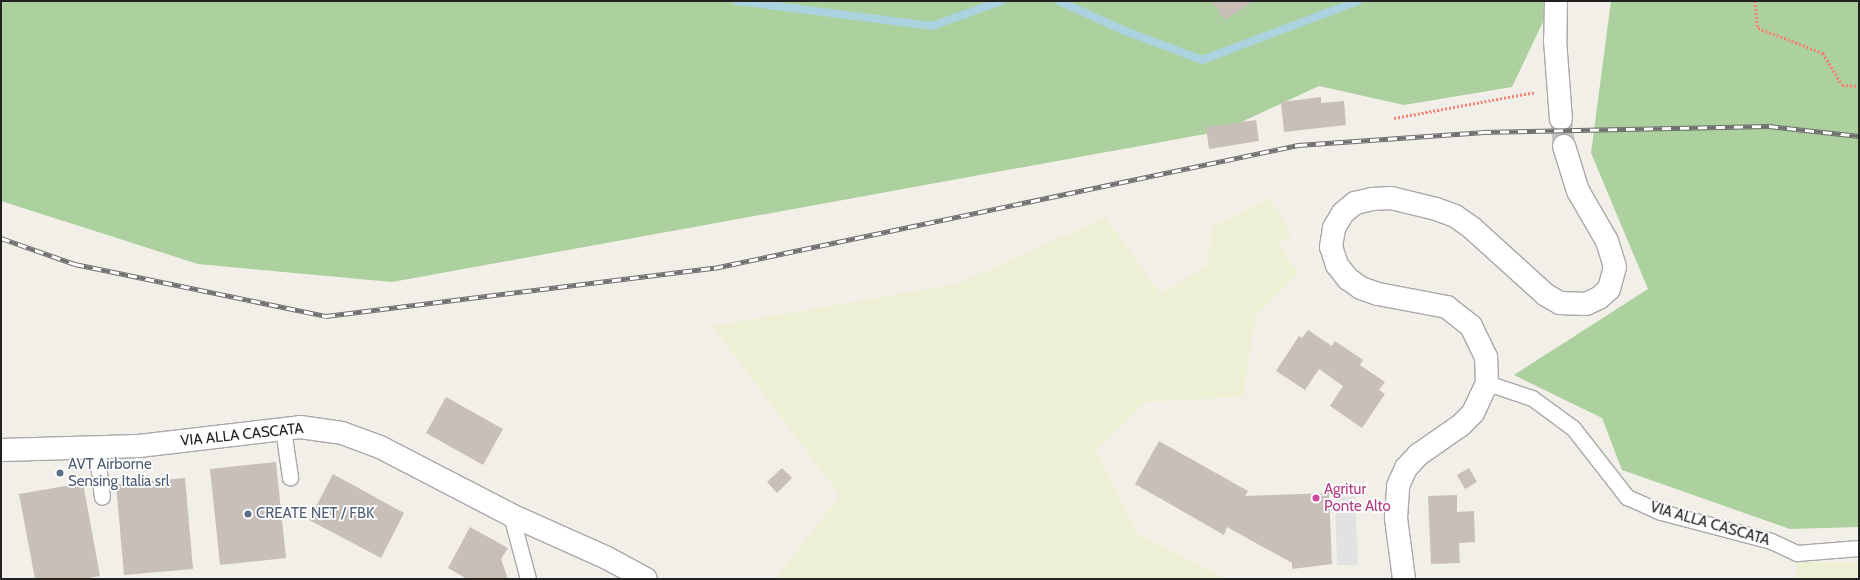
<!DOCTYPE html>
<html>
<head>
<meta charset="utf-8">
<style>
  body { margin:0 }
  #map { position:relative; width:1860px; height:580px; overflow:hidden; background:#f2efe9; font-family:Cabin,sans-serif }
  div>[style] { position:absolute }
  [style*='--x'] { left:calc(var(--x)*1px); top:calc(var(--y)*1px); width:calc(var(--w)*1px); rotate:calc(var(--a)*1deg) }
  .farmland>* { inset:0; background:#eef0d5 }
  .forest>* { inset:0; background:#add19e }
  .parking>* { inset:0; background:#e2e2e2 }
  .stream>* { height:8px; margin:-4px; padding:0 4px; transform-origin:4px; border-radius:4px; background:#aad3df }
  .building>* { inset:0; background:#c7bfb8 }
  .minor-tunnel>* { height:22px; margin-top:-11px; transform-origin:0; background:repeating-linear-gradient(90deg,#c8c6c1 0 22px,transparent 0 33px) }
  .path>* { height:2.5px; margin-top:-1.25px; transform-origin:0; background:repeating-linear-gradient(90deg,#fa8072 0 2px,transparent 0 4px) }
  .roads { filter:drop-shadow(1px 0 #a9a9a9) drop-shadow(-1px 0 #a9a9a9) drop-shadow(0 1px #a9a9a9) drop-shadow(0 -1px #a9a9a9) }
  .service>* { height:15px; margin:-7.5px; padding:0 7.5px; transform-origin:7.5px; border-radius:7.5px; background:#fff }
  .minor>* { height:22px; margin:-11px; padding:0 11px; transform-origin:11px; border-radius:11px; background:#fff }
  .rail>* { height:4.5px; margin-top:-2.25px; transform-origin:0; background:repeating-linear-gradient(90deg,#fff 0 9px,#707070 0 18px); box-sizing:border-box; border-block:1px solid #707070 }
  .dots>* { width:11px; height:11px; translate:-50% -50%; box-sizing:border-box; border:2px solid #fff; border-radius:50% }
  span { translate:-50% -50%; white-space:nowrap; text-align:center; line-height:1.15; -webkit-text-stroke:3.5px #fff; paint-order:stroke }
  .street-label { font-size:15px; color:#222 }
  .service-label { font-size:15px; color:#4e5e75 }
  .left { translate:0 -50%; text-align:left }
  .hotel-label { font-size:15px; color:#b23c85 }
  .frame { position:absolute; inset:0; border:2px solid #222; pointer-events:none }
</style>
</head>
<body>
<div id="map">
  <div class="farmland">
    <i style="clip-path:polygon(1270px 197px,1292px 237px,1278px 242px,1298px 273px,1256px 315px,1243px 397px,1146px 402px,1096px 450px,1137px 533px,1226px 579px,776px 579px,840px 495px,712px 326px,957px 284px,1106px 217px,1160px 293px,1206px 267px,1213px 226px)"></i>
    <i style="clip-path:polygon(1796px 562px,1859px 562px,1859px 579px,1796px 579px)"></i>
  </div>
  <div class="forest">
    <i style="clip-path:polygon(1px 1px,1546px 1px,1543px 22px,1512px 87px,1404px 105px,1319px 86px,1222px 131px,392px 282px,198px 264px,1px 201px)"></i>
    <i style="clip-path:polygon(1611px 1px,1859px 1px,1859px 527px,1790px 529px,1622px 470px,1602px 418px,1514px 375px,1648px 289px,1591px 153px)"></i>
  </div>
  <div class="parking">
    <i style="clip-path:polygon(1355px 496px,1358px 565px,1337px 565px,1335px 497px)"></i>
  </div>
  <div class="stream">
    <i style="--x:737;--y:1;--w:197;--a:7.3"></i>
    <i style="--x:932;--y:26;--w:74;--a:-19.7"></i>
    <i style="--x:1059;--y:1;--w:72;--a:24.4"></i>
    <i style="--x:1125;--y:31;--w:82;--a:20.6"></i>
    <i style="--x:1202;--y:60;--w:167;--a:-20.7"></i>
  </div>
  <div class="building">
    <i style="clip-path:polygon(1212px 1px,1251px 1px,1252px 2px,1225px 20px)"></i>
    <i style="clip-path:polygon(1321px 97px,1321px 103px,1344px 101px,1346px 125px,1284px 132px,1281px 102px)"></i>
    <i style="clip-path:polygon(1256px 120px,1259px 141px,1209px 149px,1206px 127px)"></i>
    <i style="clip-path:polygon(1308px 330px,1332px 346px,1335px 341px,1363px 360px,1360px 365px,1385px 382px,1379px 390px,1385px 394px,1362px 428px,1330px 406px,1343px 386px,1319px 369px,1305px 390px,1276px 371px,1299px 336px,1302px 338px)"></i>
    <i style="clip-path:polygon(446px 397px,503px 429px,483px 465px,426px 433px)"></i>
    <i style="clip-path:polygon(1159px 441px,1248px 491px,1245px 496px,1329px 493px,1332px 564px,1292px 569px,1292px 563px,1227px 527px,1224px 535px,1135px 484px)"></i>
    <i style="clip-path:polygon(276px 462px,286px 558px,220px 565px,210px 469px)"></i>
    <i style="clip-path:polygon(782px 468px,792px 478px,777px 493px,767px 482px)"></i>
    <i style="clip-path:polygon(1469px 468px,1477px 482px,1465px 489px,1457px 475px)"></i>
    <i style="clip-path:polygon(333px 474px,404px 513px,381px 558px,309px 520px)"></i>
    <i style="clip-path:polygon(185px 478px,193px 569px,124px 575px,116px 484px)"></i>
    <i style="clip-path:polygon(83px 483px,100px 576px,83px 579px,35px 579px,19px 494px)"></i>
    <i style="clip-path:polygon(1457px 495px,1457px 512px,1474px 511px,1475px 542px,1459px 543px,1460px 563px,1431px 564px,1428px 496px)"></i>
    <i style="clip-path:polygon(470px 527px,508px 548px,501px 559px,508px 579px,467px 579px,448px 568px)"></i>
  </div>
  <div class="minor-tunnel">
    <i style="--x:1561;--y:119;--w:27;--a:84"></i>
  </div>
  <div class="path">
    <i style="--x:1755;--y:1;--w:27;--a:84"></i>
    <i style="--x:1758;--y:28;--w:70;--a:21"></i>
    <i style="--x:1823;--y:53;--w:37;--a:59"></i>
    <i style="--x:1842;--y:85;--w:17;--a:3"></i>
    <i style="--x:1394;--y:118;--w:143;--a:-10.4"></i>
  </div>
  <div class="roads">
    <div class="service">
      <i style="--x:1487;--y:383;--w:47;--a:18.4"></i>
      <i style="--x:1532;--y:398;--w:51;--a:36.2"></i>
      <i style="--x:1573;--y:428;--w:88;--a:52"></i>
      <i style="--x:1627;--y:497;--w:37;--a:24"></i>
      <i style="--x:1661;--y:512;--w:114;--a:14.8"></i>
      <i style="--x:1771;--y:541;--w:29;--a:25"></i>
      <i style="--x:1797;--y:553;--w:62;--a:-4.6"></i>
      <i style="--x:283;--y:429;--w:49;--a:81.7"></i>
      <i style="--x:96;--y:447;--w:50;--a:83.2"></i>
      <i style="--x:511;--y:515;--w:66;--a:75.1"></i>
    </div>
    <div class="minor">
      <i style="--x:1556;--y:1;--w:39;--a:91"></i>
      <i style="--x:1555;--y:40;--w:79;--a:85.7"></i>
      <i style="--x:1;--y:450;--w:138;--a:-1.7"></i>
      <i style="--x:139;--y:446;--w:162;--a:-6.7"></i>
      <i style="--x:300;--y:427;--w:42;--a:8.1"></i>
      <i style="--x:342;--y:433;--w:40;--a:20.2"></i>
      <i style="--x:380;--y:447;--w:148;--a:27.4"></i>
      <i style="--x:511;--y:515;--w:105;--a:24.1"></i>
      <i style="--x:607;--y:558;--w:44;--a:28.3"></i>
      <i style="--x:1404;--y:579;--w:62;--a:-97.5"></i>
      <i style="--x:1396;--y:518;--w:32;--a:-86"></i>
      <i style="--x:1398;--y:486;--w:20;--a:-66"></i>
      <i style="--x:1406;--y:468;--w:18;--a:-47"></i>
      <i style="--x:1418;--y:455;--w:52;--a:-34.9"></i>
      <i style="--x:1461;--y:425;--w:17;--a:-45"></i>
      <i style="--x:1473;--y:413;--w:33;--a:-65"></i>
      <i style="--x:1487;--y:383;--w:26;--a:-92"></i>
      <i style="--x:1486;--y:357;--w:34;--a:-116"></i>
      <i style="--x:1471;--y:326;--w:31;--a:-142"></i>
      <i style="--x:1447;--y:307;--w:70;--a:-169.3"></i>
      <i style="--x:1378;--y:294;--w:18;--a:-161"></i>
      <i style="--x:1361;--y:288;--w:16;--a:-145"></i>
      <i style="--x:1348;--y:279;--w:18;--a:-128"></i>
      <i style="--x:1337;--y:265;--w:19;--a:-108"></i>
      <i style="--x:1331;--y:247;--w:19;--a:-81"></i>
      <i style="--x:1334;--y:228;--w:17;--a:-59"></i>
      <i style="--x:1343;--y:213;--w:16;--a:-40"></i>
      <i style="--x:1355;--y:203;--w:17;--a:-13"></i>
      <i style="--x:1372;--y:199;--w:19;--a:-3"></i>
      <i style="--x:1391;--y:198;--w:46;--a:13.7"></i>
      <i style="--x:1436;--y:209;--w:20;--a:20"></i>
      <i style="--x:1455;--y:216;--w:21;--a:35"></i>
      <i style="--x:1472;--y:228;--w:100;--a:42.2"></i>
      <i style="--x:1546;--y:295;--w:16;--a:30"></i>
      <i style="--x:1560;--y:303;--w:26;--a:2"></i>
      <i style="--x:1586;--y:304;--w:14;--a:-25"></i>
      <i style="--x:1599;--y:298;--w:13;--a:-42"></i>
      <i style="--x:1609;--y:289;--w:23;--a:-75"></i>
      <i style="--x:1615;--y:267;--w:27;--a:-107"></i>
      <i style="--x:1607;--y:241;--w:58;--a:-120.1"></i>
      <i style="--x:1578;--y:191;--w:47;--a:-107.3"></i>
    </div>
  </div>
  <div class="rail">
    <i style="--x:1;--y:238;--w:78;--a:19.4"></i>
    <i style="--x:75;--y:264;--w:256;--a:11.7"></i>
    <i style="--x:326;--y:316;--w:391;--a:-7.1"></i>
    <i style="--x:714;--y:268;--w:597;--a:-11.89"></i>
    <i style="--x:1298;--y:145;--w:184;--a:-4"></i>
    <i style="--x:1482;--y:132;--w:287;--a:-1.2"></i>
    <i style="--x:1769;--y:126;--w:91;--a:6.3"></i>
  </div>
  <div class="dots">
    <i style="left:60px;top:473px;background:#5c6f8a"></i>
    <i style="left:1316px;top:498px;background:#d1479c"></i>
    <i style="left:248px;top:514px;background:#5c6f8a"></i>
  </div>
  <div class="street-label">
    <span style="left:242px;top:435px;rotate:-6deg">VIA ALLA CASCATA</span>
    <span style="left:1710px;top:524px;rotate:16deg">VIA ALLA CASCATA</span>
  </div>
  <div class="service-label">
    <span class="left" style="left:68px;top:473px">AVT Airborne<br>Sensing Italia srl</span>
    <span class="left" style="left:256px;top:514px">CREATE NET / FBK</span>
  </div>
  <div class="hotel-label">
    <span class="left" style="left:1324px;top:498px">Agritur<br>Ponte Alto</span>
  </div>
  <div class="frame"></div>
</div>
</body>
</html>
